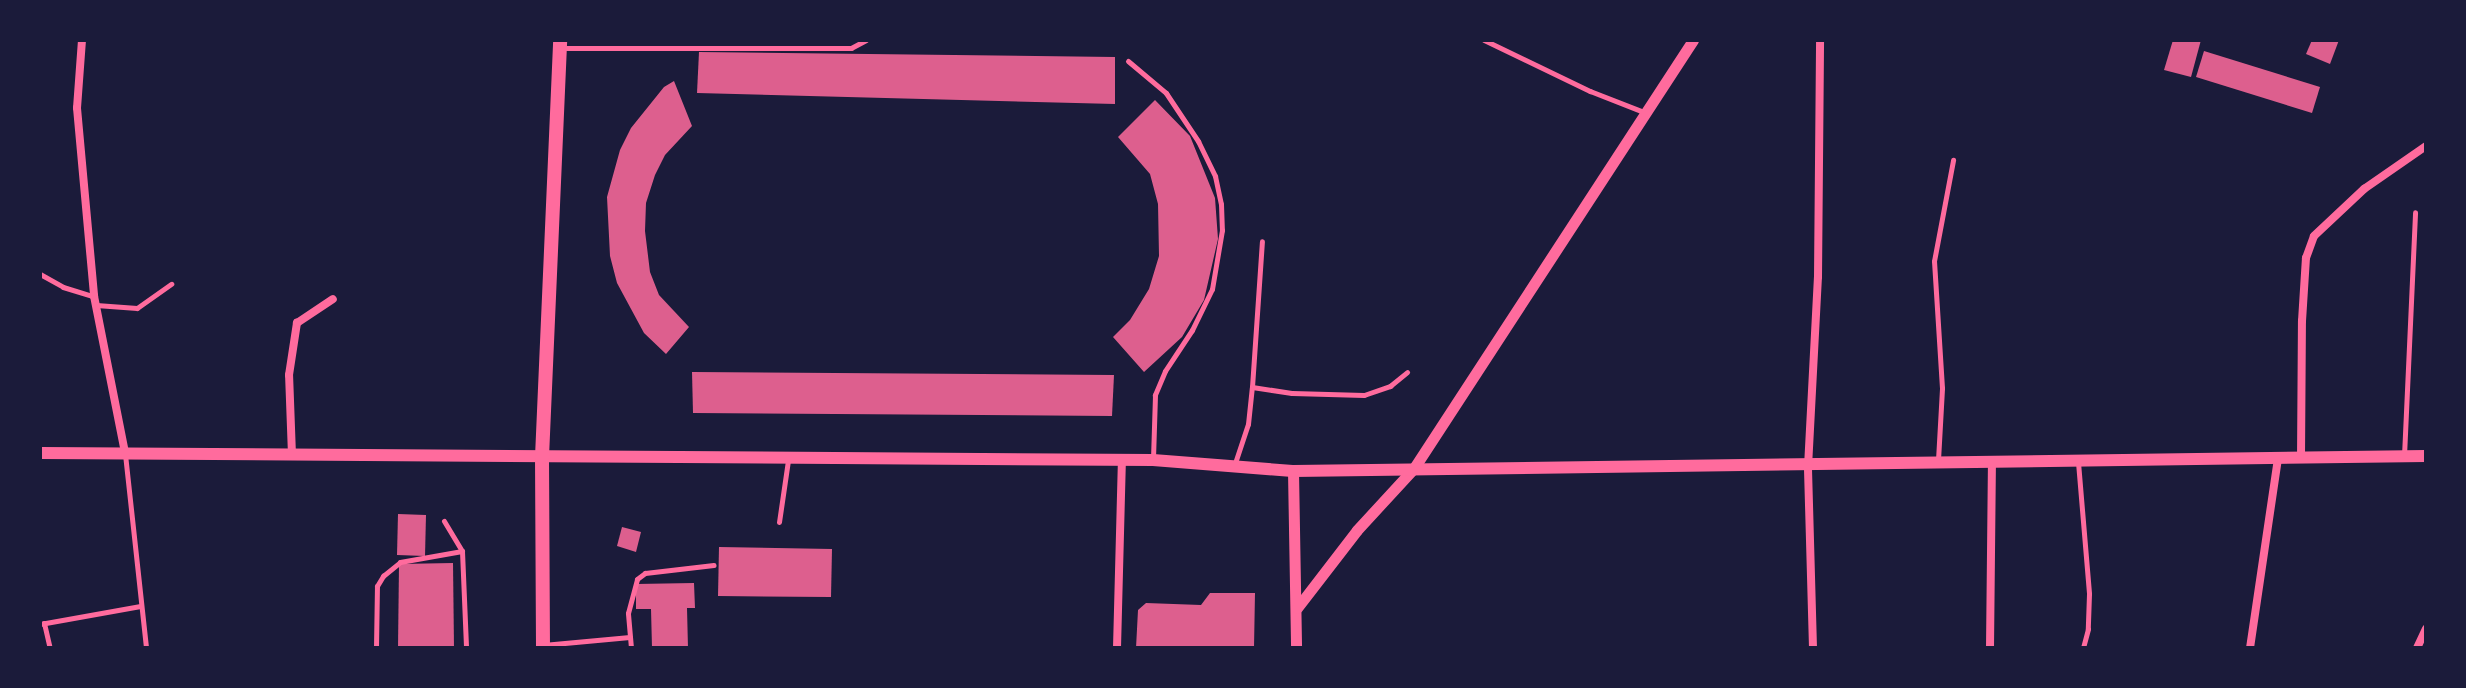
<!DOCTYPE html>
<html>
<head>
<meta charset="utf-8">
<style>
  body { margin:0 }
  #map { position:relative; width:2466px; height:688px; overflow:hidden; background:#1b1b3a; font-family:Merriweather,serif }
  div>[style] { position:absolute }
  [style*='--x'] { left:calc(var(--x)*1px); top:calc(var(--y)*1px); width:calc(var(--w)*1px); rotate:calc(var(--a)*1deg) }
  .building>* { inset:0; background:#dd5f8e }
  .service>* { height:5px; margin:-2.5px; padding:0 2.5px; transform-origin:2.5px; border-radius:2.5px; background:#ff6b9d }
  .minor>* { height:8px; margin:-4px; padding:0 4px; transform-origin:4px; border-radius:4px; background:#ff6b9d }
  .tertiary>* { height:11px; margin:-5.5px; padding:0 5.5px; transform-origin:5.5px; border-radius:5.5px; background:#ff6b9d }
  .secondary>* { height:12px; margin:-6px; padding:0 6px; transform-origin:6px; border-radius:6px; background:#ff6b9d }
  .primary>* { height:14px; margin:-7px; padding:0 7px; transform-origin:7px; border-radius:7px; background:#ff6b9d }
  span { translate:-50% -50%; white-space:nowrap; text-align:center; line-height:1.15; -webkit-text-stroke:6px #1b1b3a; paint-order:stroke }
  .frame { position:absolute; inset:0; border:42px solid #1b1b3a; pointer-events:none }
</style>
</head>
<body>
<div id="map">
  <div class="building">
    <i style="clip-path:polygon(2173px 40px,2201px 40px,2191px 77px,2164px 70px)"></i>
    <i style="clip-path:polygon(2312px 40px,2339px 40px,2330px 64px,2306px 54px)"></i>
    <i style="clip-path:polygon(2204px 51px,2320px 87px,2312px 113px,2196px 77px)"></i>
    <i style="clip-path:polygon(699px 52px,1115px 57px,1115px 104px,697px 93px)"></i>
    <i style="clip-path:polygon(674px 81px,692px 126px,665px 155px,655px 175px,646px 203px,645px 231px,650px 272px,659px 295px,689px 327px,666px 354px,644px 333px,617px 283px,610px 256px,607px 197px,620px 150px,631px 128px,664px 87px)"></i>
    <i style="clip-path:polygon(1155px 100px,1190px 136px,1215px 198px,1218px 239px,1204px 300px,1182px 337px,1144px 372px,1113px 337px,1130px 320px,1149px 289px,1159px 256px,1158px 204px,1150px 174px,1118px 137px)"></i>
    <i style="clip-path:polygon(692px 372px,1114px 375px,1112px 416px,693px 413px)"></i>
    <i style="clip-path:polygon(398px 514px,426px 515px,425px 556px,397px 555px)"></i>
    <i style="clip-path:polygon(622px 527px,641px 532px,636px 552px,617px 546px)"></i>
    <i style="clip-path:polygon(719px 547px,832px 549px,831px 597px,718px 596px)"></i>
    <i style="clip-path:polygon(453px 563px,454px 648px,398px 648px,399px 564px)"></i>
    <i style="clip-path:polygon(694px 583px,695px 608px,687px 608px,688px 648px,652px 648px,651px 609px,636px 609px,636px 584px)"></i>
    <i style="clip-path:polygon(1210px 593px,1255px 593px,1254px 648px,1136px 648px,1138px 610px,1146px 603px,1201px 605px)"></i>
  </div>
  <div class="service">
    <i style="--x:1484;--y:40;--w:118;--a:25.7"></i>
    <i style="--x:1590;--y:91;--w:58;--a:21.3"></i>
    <i style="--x:561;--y:48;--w:290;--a:0"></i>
    <i style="--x:851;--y:48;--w:17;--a:-28"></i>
    <i style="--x:1128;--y:61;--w:50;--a:40.1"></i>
    <i style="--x:1166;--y:93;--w:58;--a:56.3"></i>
    <i style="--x:1198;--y:141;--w:39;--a:64"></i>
    <i style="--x:1215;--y:176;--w:29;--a:78"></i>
    <i style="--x:1221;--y:204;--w:26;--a:88"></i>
    <i style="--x:1222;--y:230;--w:60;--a:99.6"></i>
    <i style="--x:1212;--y:289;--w:46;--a:116"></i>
    <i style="--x:1192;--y:330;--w:49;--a:123.4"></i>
    <i style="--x:1165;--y:371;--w:26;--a:113"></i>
    <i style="--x:1155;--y:395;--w:64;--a:91.8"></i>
    <i style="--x:40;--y:274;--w:26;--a:29"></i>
    <i style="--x:63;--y:287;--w:31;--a:17"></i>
    <i style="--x:96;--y:305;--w:41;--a:4.2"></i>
    <i style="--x:137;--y:308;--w:42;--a:-35.2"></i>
    <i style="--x:1252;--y:387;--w:40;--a:8.5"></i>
    <i style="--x:1292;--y:393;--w:72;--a:1.6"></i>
    <i style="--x:1364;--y:395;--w:28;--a:-19"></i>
    <i style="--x:1390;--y:386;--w:22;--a:-39"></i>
    <i style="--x:125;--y:454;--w:195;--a:83.8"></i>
    <i style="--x:2404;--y:456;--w:244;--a:-87.4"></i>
    <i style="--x:1938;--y:460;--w:72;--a:-86.8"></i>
    <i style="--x:1942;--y:388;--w:127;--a:-93.6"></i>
    <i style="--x:1934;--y:261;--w:103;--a:-79.3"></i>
    <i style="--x:2078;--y:462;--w:132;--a:85.2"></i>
    <i style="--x:2089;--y:594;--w:35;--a:92"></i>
    <i style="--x:2088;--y:629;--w:20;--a:105"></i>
    <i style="--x:1234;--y:466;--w:44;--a:-71.6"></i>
    <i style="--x:1248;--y:424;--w:37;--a:-84"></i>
    <i style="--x:1252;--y:387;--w:146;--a:-86.1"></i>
    <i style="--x:444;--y:521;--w:35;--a:59"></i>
    <i style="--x:462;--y:551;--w:97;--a:87.6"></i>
    <i style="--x:779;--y:522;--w:63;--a:-81.7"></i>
    <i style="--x:44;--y:623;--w:26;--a:77"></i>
    <i style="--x:40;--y:624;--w:102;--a:-10.2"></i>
    <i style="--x:543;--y:645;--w:87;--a:-5.3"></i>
    <i style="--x:376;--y:648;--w:62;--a:-89.1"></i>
    <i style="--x:377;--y:586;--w:12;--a:-59"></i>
    <i style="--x:383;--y:576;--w:22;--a:-39"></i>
    <i style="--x:400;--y:562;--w:63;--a:-10.1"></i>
    <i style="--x:631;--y:648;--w:35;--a:-95"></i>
    <i style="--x:628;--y:613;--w:35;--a:-75"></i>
    <i style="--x:637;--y:579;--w:10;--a:-37"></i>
    <i style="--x:645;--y:573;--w:69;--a:-6.6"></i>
  </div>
  <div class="minor">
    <i style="--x:82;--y:40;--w:68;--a:94.2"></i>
    <i style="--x:77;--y:108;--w:189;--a:84.8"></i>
    <i style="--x:94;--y:296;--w:160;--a:78.8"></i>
    <i style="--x:292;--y:455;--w:80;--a:-92.1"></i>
    <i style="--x:289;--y:375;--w:53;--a:-81.3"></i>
    <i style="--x:297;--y:323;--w:43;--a:-33.7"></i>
    <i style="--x:2301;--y:458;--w:137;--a:-89.6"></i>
    <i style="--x:2302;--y:321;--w:63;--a:-86.4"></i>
    <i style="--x:2306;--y:258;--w:23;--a:-70"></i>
    <i style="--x:2314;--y:236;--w:69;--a:-43.2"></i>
    <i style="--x:2364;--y:189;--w:75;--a:-34.7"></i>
    <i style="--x:1117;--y:648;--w:186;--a:-88.5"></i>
    <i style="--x:1813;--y:648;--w:181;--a:-91.6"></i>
    <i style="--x:1808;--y:467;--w:190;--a:-87"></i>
    <i style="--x:1818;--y:277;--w:237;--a:-89.5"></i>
    <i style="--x:1990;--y:648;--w:184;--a:-89.4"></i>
    <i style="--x:2250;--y:648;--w:191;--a:-81.6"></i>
    <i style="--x:2417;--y:648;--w:21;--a:-65"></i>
  </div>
  <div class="tertiary">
    <i style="--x:1293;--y:471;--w:177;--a:89"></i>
    <i style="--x:1297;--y:608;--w:98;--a:-52.4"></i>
    <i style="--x:1357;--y:530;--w:84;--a:-47.4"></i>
    <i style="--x:1414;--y:468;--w:511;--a:-56.9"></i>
  </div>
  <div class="secondary">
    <i style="--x:40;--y:453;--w:1113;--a:0.36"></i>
    <i style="--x:1153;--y:460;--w:140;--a:4.5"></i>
    <i style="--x:1293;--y:471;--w:1133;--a:-0.76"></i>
  </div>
  <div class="primary">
    <i style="--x:543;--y:648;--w:191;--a:-90.3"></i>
    <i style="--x:542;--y:457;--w:417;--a:-87.5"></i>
  </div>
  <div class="frame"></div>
</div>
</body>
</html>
